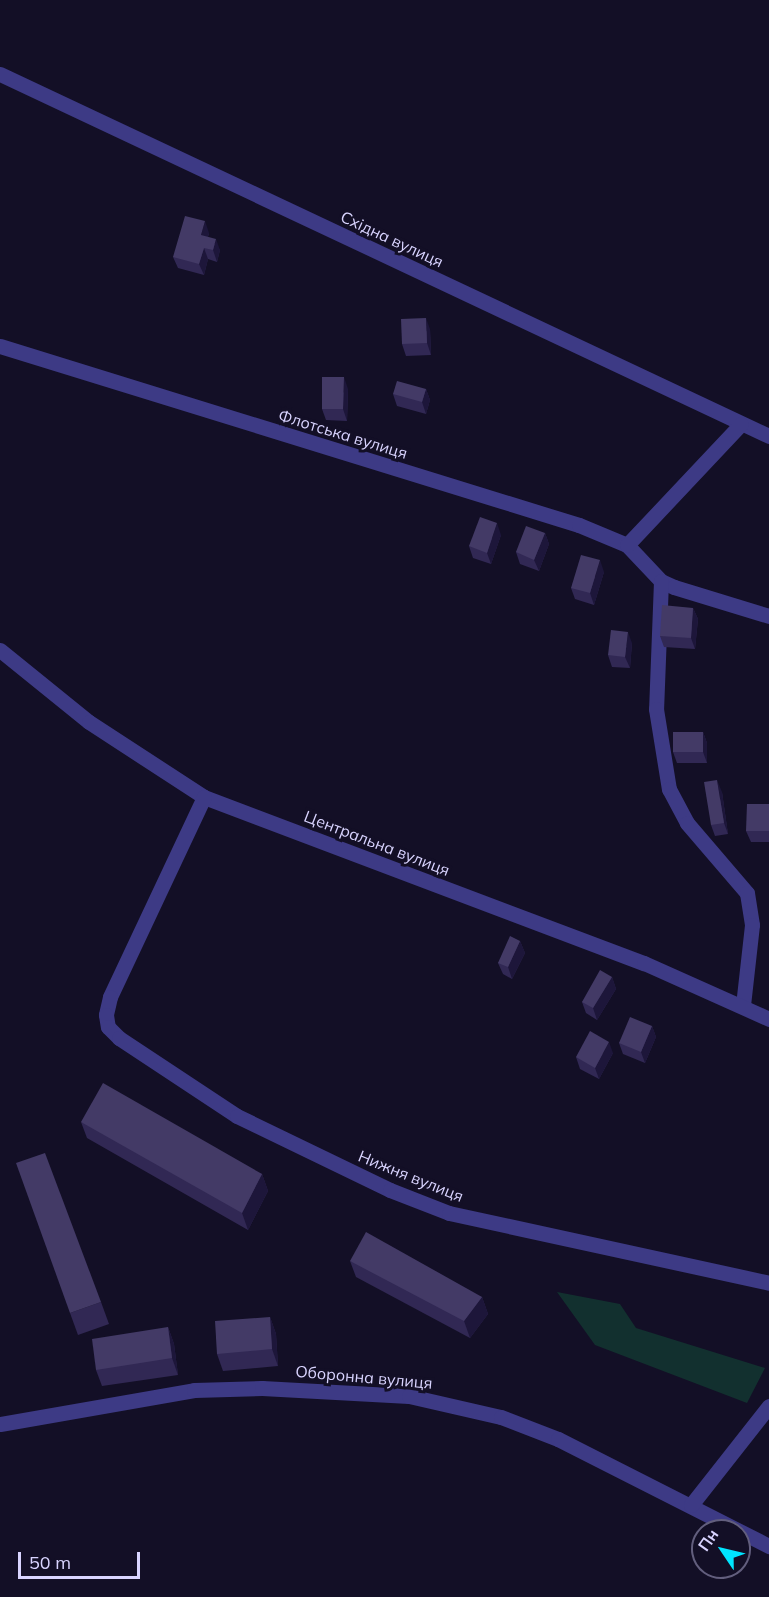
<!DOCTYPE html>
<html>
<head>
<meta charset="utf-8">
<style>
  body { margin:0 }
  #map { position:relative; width:769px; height:1597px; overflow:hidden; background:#130f26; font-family:Mulish,sans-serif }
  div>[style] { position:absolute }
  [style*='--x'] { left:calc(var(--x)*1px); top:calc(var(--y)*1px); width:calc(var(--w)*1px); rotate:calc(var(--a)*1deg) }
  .green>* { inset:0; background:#12302f }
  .minor>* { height:15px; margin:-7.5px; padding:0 7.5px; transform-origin:7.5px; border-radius:7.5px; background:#3d3a85 }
  .wall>* { inset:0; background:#312854 }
  .shaded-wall>* { inset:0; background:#1d163a }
  .building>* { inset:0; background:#433a66 }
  span { translate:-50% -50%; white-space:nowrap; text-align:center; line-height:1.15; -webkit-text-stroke:6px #130f26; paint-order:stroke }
  .street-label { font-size:16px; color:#d9d4ff }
  .north { position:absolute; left:691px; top:1519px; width:60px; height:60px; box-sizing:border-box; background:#130f26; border:2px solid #625e7d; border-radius:50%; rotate:305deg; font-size:16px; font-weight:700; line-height:24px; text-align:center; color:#d9d4ff }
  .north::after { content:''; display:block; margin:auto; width:21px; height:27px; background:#00e5ff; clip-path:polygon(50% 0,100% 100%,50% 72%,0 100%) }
  .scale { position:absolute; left:18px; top:1552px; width:122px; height:27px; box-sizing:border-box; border:3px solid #d9d4ff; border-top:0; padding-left:8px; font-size:18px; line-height:21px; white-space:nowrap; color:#d9d4ff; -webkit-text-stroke:4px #130f26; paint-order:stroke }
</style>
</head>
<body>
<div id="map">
  <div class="green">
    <i style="clip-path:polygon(557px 1292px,620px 1304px,636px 1328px,765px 1368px,747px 1403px,595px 1345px)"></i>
  </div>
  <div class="minor">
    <i style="--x:0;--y:74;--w:850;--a:25.21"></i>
    <i style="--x:0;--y:346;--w:606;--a:17.18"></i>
    <i style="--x:579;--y:525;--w:52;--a:22.6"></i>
    <i style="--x:627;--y:545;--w:50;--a:46.6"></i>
    <i style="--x:661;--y:581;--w:14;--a:25"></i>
    <i style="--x:674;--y:587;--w:99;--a:17"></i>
    <i style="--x:627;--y:545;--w:166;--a:-46.7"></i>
    <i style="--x:661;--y:581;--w:128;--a:92.2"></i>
    <i style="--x:656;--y:709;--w:81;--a:80.8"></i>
    <i style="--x:669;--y:789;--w:38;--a:62"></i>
    <i style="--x:687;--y:823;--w:92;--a:49.4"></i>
    <i style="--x:747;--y:893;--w:32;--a:81"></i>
    <i style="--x:752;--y:925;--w:81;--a:96.4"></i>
    <i style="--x:0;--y:650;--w:114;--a:39"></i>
    <i style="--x:89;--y:722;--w:137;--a:33.1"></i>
    <i style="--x:204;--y:797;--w:470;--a:20.7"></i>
    <i style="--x:644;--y:963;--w:137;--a:24.1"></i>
    <i style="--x:204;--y:797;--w:221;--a:115.2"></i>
    <i style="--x:110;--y:997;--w:18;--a:103"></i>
    <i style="--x:106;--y:1015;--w:12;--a:81"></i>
    <i style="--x:108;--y:1027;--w:16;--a:45"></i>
    <i style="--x:119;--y:1038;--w:141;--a:33.5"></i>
    <i style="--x:237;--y:1116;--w:170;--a:25.8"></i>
    <i style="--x:390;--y:1190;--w:63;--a:21.3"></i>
    <i style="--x:449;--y:1213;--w:328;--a:12.3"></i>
    <i style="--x:0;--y:1424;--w:197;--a:-9.9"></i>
    <i style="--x:194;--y:1390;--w:68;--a:-1.7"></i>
    <i style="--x:262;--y:1388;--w:147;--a:3.1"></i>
    <i style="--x:409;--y:1396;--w:94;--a:12.9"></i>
    <i style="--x:501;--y:1417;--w:61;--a:21.1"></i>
    <i style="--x:558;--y:1439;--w:237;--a:26.9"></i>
    <i style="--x:691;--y:1505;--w:126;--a:-51.8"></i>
  </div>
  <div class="wall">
    <i style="clip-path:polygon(209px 233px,208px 237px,220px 250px,217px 262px,208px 259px,204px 275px,178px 268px,173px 257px)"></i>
    <i style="clip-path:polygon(430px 329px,431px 355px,406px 356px,402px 344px)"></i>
    <i style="clip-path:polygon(348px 389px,347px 421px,326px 420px,322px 409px)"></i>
    <i style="clip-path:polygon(426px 389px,430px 400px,426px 414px,397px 406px,393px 394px)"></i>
    <i style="clip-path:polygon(545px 533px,549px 544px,539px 571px,520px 564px,516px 552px)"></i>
    <i style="clip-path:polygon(501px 535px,491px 564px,473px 558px,469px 546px)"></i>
    <i style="clip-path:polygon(604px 572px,594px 605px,575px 599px,571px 588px)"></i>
    <i style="clip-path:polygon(693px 608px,698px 619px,695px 649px,664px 647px,660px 636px)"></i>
    <i style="clip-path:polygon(632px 643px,630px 668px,612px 667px,608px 655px)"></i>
    <i style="clip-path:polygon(703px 732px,707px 743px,707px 763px,677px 763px,673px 752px)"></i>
    <i style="clip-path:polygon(722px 792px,728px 834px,715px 836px,711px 825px)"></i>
    <i style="clip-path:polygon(769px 804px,769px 842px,751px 842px,746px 831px)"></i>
    <i style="clip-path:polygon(520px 941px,525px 953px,512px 979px,503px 974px,498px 963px)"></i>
    <i style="clip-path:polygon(612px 977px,616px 989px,597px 1020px,586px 1013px,582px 1002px)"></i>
    <i style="clip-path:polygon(652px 1026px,656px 1037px,645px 1063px,623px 1054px,619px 1043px)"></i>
    <i style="clip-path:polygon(613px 1053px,599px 1079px,580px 1069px,576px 1057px)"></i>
    <i style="clip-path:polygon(81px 1122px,262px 1174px,268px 1191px,248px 1230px,87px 1138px)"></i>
    <i style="clip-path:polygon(350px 1261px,482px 1297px,488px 1314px,470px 1338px,356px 1277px)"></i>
    <i style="clip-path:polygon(101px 1302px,109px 1324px,78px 1335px,70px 1313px)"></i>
    <i style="clip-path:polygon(270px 1317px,276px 1334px,278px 1366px,223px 1371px,217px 1354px)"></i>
    <i style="clip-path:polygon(168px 1327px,174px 1344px,178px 1375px,102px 1386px,96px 1370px)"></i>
  </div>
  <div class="shaded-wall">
    <i style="clip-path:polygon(205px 221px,209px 233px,205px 246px,201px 235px)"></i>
    <i style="clip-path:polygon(216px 239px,220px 250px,217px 262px,213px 250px)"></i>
    <i style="clip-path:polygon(204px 248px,208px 259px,204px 275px,199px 264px)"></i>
    <i style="clip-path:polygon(426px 318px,430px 329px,431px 355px,427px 343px)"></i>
    <i style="clip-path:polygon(344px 377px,348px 389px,347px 421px,343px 409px)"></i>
    <i style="clip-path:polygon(426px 389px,430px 400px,426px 414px,422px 402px)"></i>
    <i style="clip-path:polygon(497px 523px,501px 535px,491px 564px,487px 553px)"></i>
    <i style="clip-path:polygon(545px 533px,549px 544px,539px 571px,534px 560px)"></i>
    <i style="clip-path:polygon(600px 560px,604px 572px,594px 605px,590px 593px)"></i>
    <i style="clip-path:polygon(693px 608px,698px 619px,695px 649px,691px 638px)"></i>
    <i style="clip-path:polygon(628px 632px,632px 643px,630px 668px,625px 657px)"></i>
    <i style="clip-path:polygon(703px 732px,707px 743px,707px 763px,703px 752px)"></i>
    <i style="clip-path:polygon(717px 780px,722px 792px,728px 834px,724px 823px)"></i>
    <i style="clip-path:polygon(520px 941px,525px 953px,512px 979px,508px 967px)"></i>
    <i style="clip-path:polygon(612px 977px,616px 989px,597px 1020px,593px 1008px)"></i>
    <i style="clip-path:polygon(652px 1026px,656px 1037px,645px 1063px,641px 1052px)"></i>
    <i style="clip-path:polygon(609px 1042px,613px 1053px,599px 1079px,595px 1068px)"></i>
    <i style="clip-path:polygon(262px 1174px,268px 1191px,248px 1230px,242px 1213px)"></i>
    <i style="clip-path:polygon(482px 1297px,488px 1314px,470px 1338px,464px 1321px)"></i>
    <i style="clip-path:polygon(270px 1317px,276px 1334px,278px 1366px,272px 1349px)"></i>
    <i style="clip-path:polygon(168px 1327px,174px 1344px,178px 1375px,172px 1358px)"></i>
  </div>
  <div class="building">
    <i style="clip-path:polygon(185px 216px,205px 221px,201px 235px,216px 239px,213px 250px,204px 248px,199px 264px,173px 257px)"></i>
    <i style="clip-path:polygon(426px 318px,427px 343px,402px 344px,401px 319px)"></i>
    <i style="clip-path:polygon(322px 377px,344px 377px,343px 409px,322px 409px)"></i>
    <i style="clip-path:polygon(397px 381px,426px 389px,422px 402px,393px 394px)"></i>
    <i style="clip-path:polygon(480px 517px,497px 523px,487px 553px,469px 546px)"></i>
    <i style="clip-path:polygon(526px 526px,545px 533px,534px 560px,516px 552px)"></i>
    <i style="clip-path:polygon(581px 555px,600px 560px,590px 593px,571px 588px)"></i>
    <i style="clip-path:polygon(662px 605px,693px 608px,691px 638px,660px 636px)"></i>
    <i style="clip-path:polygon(611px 630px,628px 632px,625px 657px,608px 655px)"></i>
    <i style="clip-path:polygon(673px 732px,703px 732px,703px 752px,673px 752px)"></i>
    <i style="clip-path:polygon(717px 780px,724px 823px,711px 825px,704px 782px)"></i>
    <i style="clip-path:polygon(747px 804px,769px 804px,769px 831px,746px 831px)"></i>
    <i style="clip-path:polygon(510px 936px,520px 941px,508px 967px,498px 963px)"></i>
    <i style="clip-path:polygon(600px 970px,612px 977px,593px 1008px,582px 1002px)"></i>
    <i style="clip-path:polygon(630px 1017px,652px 1026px,641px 1052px,619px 1043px)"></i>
    <i style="clip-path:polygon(590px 1031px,609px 1042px,595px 1068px,576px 1057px)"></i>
    <i style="clip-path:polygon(103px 1083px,262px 1174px,242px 1213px,81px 1122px)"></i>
    <i style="clip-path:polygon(45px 1153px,101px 1302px,70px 1313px,16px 1163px)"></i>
    <i style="clip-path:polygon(366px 1232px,482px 1297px,464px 1321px,350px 1261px)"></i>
    <i style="clip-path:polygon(270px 1317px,272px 1349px,217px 1354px,215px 1321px)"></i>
    <i style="clip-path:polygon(168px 1327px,172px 1358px,96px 1370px,92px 1339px)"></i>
  </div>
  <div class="street-label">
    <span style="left:392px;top:239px;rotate:25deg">Східна вулиця</span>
    <span style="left:343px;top:434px;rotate:17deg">Флотська вулиця</span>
    <span style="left:377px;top:843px;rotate:21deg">Центральна вулиця</span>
    <span style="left:411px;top:1176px;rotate:22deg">Нижня вулиця</span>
    <span style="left:364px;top:1377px;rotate:5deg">Оборонна вулиця</span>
  </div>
  <div class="north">Пн</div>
  <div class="scale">50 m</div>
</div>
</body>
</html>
